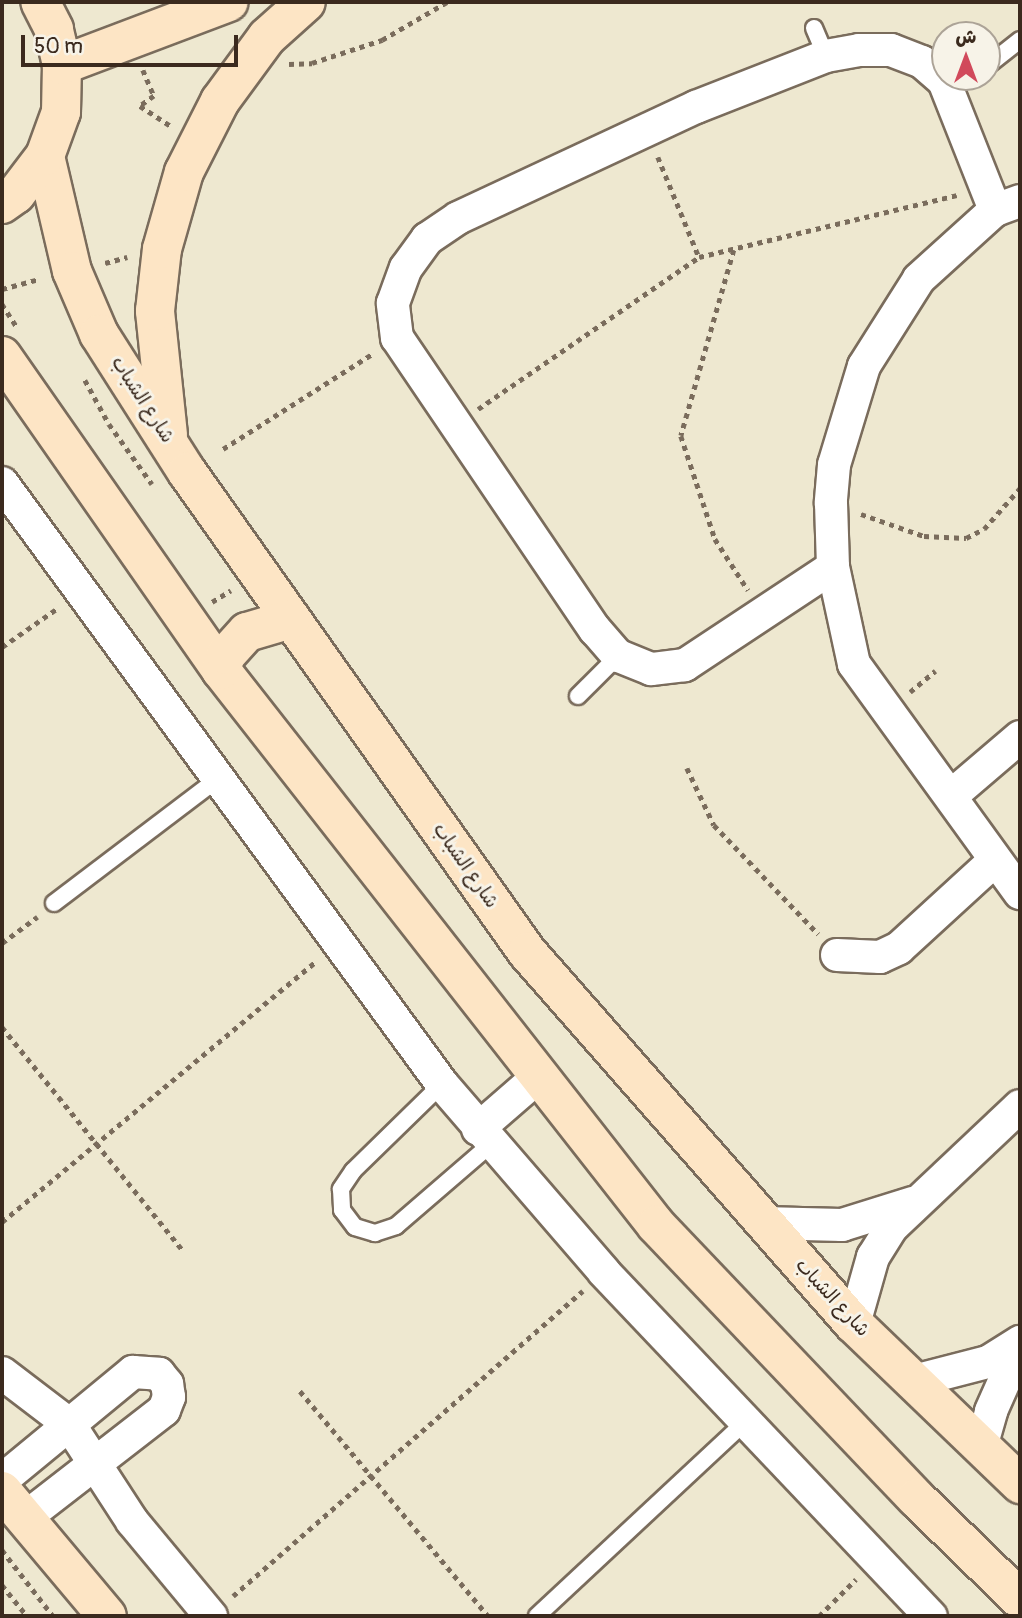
<!DOCTYPE html>
<html>
<head>
<meta charset="utf-8">
<style>
  body { margin:0 }
  #map { position:relative; width:1022px; height:1618px; overflow:hidden; background:#eee8d0; font-family:Pangolin,"Playpen Sans Arabic",sans-serif }
  div>[style] { position:absolute }
  [style*='--x'] { left:calc(var(--x)*1px); top:calc(var(--y)*1px); width:calc(var(--w)*1px); rotate:calc(var(--a)*1deg) }
  .path>* { height:4.5px; margin-top:-2.25px; transform-origin:0; background:repeating-linear-gradient(90deg,#7a6c5c 0 5px,transparent 0 10px) }
  .roads { filter:drop-shadow(2px 0 #7a6c5c) drop-shadow(-2px 0 #7a6c5c) drop-shadow(0 2px #7a6c5c) drop-shadow(0 -2px #7a6c5c) }
  .lane>* { height:16px; margin:-8px; padding:0 8px; transform-origin:8px; border-radius:8px; background:#fff }
  .street>* { height:32px; margin:-16px; padding:0 16px; transform-origin:16px; border-radius:16px; background:#fff }
  .secondary>* { height:38px; margin:-19px; padding:0 19px; transform-origin:19px; border-radius:19px; background:#fde5c5 }
  span { translate:-50% -50%; white-space:nowrap; text-align:center; line-height:1.15; -webkit-text-stroke:6px #f7f3e8; paint-order:stroke }
  .street-label { font-size:19px; color:#3b2a1e }
  .frame { position:absolute; inset:0; border:4px solid #3b2a1e; pointer-events:none }
  .north { position:absolute; left:931px; top:21px; width:70px; height:70px; box-sizing:border-box; background:#f7f3e8; border:2px solid #aca397; border-radius:50%; rotate:0deg; font-size:19px; font-weight:700; line-height:28px; text-align:center; color:#3b2a1e }
  .north::after { content:''; display:block; margin:auto; width:24px; height:32px; background:#d1495b; clip-path:polygon(50% 0,100% 100%,50% 72%,0 100%) }
  .scale { position:absolute; left:21px; top:35px; width:217px; height:32px; box-sizing:border-box; border:4px solid #3b2a1e; border-top:0; padding-left:9px; font-size:21px; line-height:24px; white-space:nowrap; color:#3b2a1e; -webkit-text-stroke:5px #f7f3e8; paint-order:stroke }
</style>
</head>
<body>
<div id="map">
  <div class="path">
    <i style="--x:289;--y:64;--w:23;--a:-2"></i>
    <i style="--x:312;--y:63;--w:74;--a:-18.2"></i>
    <i style="--x:382;--y:40;--w:75;--a:-30.3"></i>
    <i style="--x:143;--y:70;--w:28;--a:67"></i>
    <i style="--x:154;--y:96;--w:17;--a:144"></i>
    <i style="--x:140;--y:106;--w:37;--a:33"></i>
    <i style="--x:658;--y:157;--w:108;--a:67.7"></i>
    <i style="--x:734;--y:250;--w:193;--a:105.9"></i>
    <i style="--x:681;--y:436;--w:108;--a:71.7"></i>
    <i style="--x:715;--y:539;--w:61;--a:57.1"></i>
    <i style="--x:105;--y:263;--w:23;--a:-15"></i>
    <i style="--x:2;--y:289;--w:38;--a:-15"></i>
    <i style="--x:2;--y:304;--w:27;--a:57"></i>
    <i style="--x:85;--y:380;--w:50;--a:61.4"></i>
    <i style="--x:109;--y:424;--w:74;--a:54.4"></i>
    <i style="--x:478;--y:409;--w:268;--a:-34.5"></i>
    <i style="--x:699;--y:257;--w:265;--a:-13.5"></i>
    <i style="--x:223;--y:449;--w:177;--a:-32.5"></i>
    <i style="--x:861;--y:514;--w:67;--a:19.2"></i>
    <i style="--x:924;--y:536;--w:42;--a:2.7"></i>
    <i style="--x:966;--y:538;--w:20;--a:-27"></i>
    <i style="--x:984;--y:529;--w:55;--a:-48.7"></i>
    <i style="--x:212;--y:602;--w:22;--a:-32"></i>
    <i style="--x:2;--y:647;--w:68;--a:-34.9"></i>
    <i style="--x:910;--y:692;--w:33;--a:-40"></i>
    <i style="--x:687;--y:768;--w:63;--a:64.7"></i>
    <i style="--x:714;--y:825;--w:151;--a:46.3"></i>
    <i style="--x:2;--y:943;--w:44;--a:-36.6"></i>
    <i style="--x:2;--y:1027;--w:289;--a:51"></i>
    <i style="--x:2;--y:1222;--w:407;--a:-39.7"></i>
    <i style="--x:300;--y:1391;--w:293;--a:50.1"></i>
    <i style="--x:2;--y:1550;--w:83;--a:52.3"></i>
    <i style="--x:2;--y:1585;--w:40;--a:51"></i>
    <i style="--x:233;--y:1596;--w:464;--a:-41.1"></i>
    <i style="--x:819;--y:1616;--w:52;--a:-45"></i>
  </div>
  <div class="roads">
    <div class="lane">
      <i style="--x:814;--y:28;--w:30;--a:67"></i>
      <i style="--x:987;--y:66;--w:42;--a:-38.2"></i>
      <i style="--x:578;--y:696;--w:57;--a:-45"></i>
      <i style="--x:54;--y:903;--w:202;--a:-37.2"></i>
      <i style="--x:442;--y:1084;--w:124;--a:135.7"></i>
      <i style="--x:353;--y:1171;--w:22;--a:124"></i>
      <i style="--x:341;--y:1189;--w:21;--a:87"></i>
      <i style="--x:342;--y:1210;--w:21;--a:53"></i>
      <i style="--x:355;--y:1227;--w:21;--a:17"></i>
      <i style="--x:375;--y:1233;--w:22;--a:-18"></i>
      <i style="--x:396;--y:1226;--w:125;--a:-40.8"></i>
      <i style="--x:537;--y:1616;--w:286;--a:-43"></i>
    </div>
    <div class="street">
      <i style="--x:1020;--y:201;--w:27;--a:160"></i>
      <i style="--x:995;--y:210;--w:103;--a:137.8"></i>
      <i style="--x:919;--y:279;--w:103;--a:122.3"></i>
      <i style="--x:864;--y:366;--w:103;--a:106.9"></i>
      <i style="--x:834;--y:465;--w:38;--a:95"></i>
      <i style="--x:831;--y:503;--w:64;--a:88.2"></i>
      <i style="--x:833;--y:567;--w:99;--a:77.8"></i>
      <i style="--x:854;--y:664;--w:283;--a:54.1"></i>
      <i style="--x:2;--y:483;--w:745;--a:53.79"></i>
      <i style="--x:442;--y:1084;--w:248;--a:49.2"></i>
      <i style="--x:604;--y:1272;--w:475;--a:46.5"></i>
      <i style="--x:833;--y:567;--w:178;--a:146.5"></i>
      <i style="--x:685;--y:665;--w:34;--a:173"></i>
      <i style="--x:651;--y:669;--w:35;--a:-158"></i>
      <i style="--x:618;--y:656;--w:35;--a:-131"></i>
      <i style="--x:595;--y:630;--w:353;--a:-124.1"></i>
      <i style="--x:397;--y:338;--w:35;--a:-97"></i>
      <i style="--x:393;--y:303;--w:37;--a:-70"></i>
      <i style="--x:406;--y:268;--w:36;--a:-54"></i>
      <i style="--x:427;--y:239;--w:37;--a:-34"></i>
      <i style="--x:458;--y:218;--w:263;--a:-25"></i>
      <i style="--x:696;--y:107;--w:140;--a:-21.4"></i>
      <i style="--x:826;--y:56;--w:34;--a:-10"></i>
      <i style="--x:859;--y:50;--w:32;--a:0"></i>
      <i style="--x:891;--y:50;--w:33;--a:21"></i>
      <i style="--x:922;--y:62;--w:29;--a:41"></i>
      <i style="--x:944;--y:81;--w:139;--a:68.4"></i>
      <i style="--x:951;--y:796;--w:91;--a:-40.5"></i>
      <i style="--x:837;--y:955;--w:43;--a:2.7"></i>
      <i style="--x:880;--y:957;--w:21;--a:-25"></i>
      <i style="--x:899;--y:948;--w:130;--a:-42.5"></i>
      <i style="--x:478;--y:1129;--w:81;--a:-41"></i>
      <i style="--x:763;--y:1223;--w:79;--a:1.5"></i>
      <i style="--x:842;--y:1225;--w:73;--a:-17.4"></i>
      <i style="--x:854;--y:1324;--w:70;--a:-74.2"></i>
      <i style="--x:873;--y:1257;--w:36;--a:-58"></i>
      <i style="--x:892;--y:1227;--w:176;--a:-43.4"></i>
      <i style="--x:2;--y:1373;--w:84;--a:37.3"></i>
      <i style="--x:69;--y:1424;--w:116;--a:57"></i>
      <i style="--x:132;--y:1521;--w:124;--a:50.3"></i>
      <i style="--x:914;--y:1381;--w:76;--a:-14.4"></i>
      <i style="--x:988;--y:1362;--w:38;--a:-32"></i>
      <i style="--x:981;--y:1447;--w:37;--a:-74"></i>
      <i style="--x:991;--y:1411;--w:36;--a:-66"></i>
      <i style="--x:1006;--y:1378;--w:23;--a:-52"></i>
      <i style="--x:2;--y:1480;--w:170;--a:-39.5"></i>
      <i style="--x:133;--y:1372;--w:26;--a:4"></i>
      <i style="--x:159;--y:1374;--w:13;--a:51"></i>
      <i style="--x:167;--y:1384;--w:13;--a:81"></i>
      <i style="--x:169;--y:1397;--w:14;--a:111"></i>
      <i style="--x:164;--y:1410;--w:176;--a:142.2"></i>
    </div>
    <div class="secondary">
      <i style="--x:62;--y:65;--w:178;--a:-20.7"></i>
      <i style="--x:45;--y:156;--w:118;--a:76.8"></i>
      <i style="--x:72;--y:271;--w:69;--a:66.8"></i>
      <i style="--x:99;--y:334;--w:164;--a:57.5"></i>
      <i style="--x:187;--y:472;--w:588;--a:54.69"></i>
      <i style="--x:527;--y:952;--w:495;--a:48.7"></i>
      <i style="--x:854;--y:1324;--w:231;--a:43.9"></i>
      <i style="--x:2;--y:204;--w:17;--a:-36"></i>
      <i style="--x:16;--y:194;--w:48;--a:-52.7"></i>
      <i style="--x:45;--y:156;--w:47;--a:-70"></i>
      <i style="--x:61;--y:112;--w:47;--a:-88.8"></i>
      <i style="--x:62;--y:65;--w:37;--a:-103"></i>
      <i style="--x:54;--y:29;--w:30;--a:-117"></i>
      <i style="--x:2;--y:356;--w:383;--a:55.1"></i>
      <i style="--x:221;--y:670;--w:705;--a:51.91"></i>
      <i style="--x:656;--y:1225;--w:377;--a:46.4"></i>
      <i style="--x:916;--y:1498;--w:145;--a:44.2"></i>
      <i style="--x:168;--y:435;--w:125;--a:-96"></i>
      <i style="--x:155;--y:311;--w:62;--a:-83.6"></i>
      <i style="--x:162;--y:249;--w:80;--a:-74.1"></i>
      <i style="--x:184;--y:172;--w:80;--a:-63.1"></i>
      <i style="--x:220;--y:101;--w:79;--a:-53.7"></i>
      <i style="--x:267;--y:37;--w:52;--a:-41.9"></i>
      <i style="--x:221;--y:670;--w:16;--a:-72"></i>
      <i style="--x:226;--y:655;--w:31;--a:-48"></i>
      <i style="--x:247;--y:632;--w:46;--a:-16.5"></i>
      <i style="--x:2;--y:1491;--w:163;--a:50"></i>
    </div>
  </div>
  <div class="street-label">
    <span style="left:142px;top:400px;rotate:57deg">شارع الشباب</span>
    <span style="left:465px;top:866px;rotate:55deg">شارع الشباب</span>
    <span style="left:832px;top:1298px;rotate:47deg">شارع الشباب</span>
  </div>
  <div class="frame"></div>
  <div class="north">ش</div>
  <div class="scale">50 m</div>
</div>
</body>
</html>
